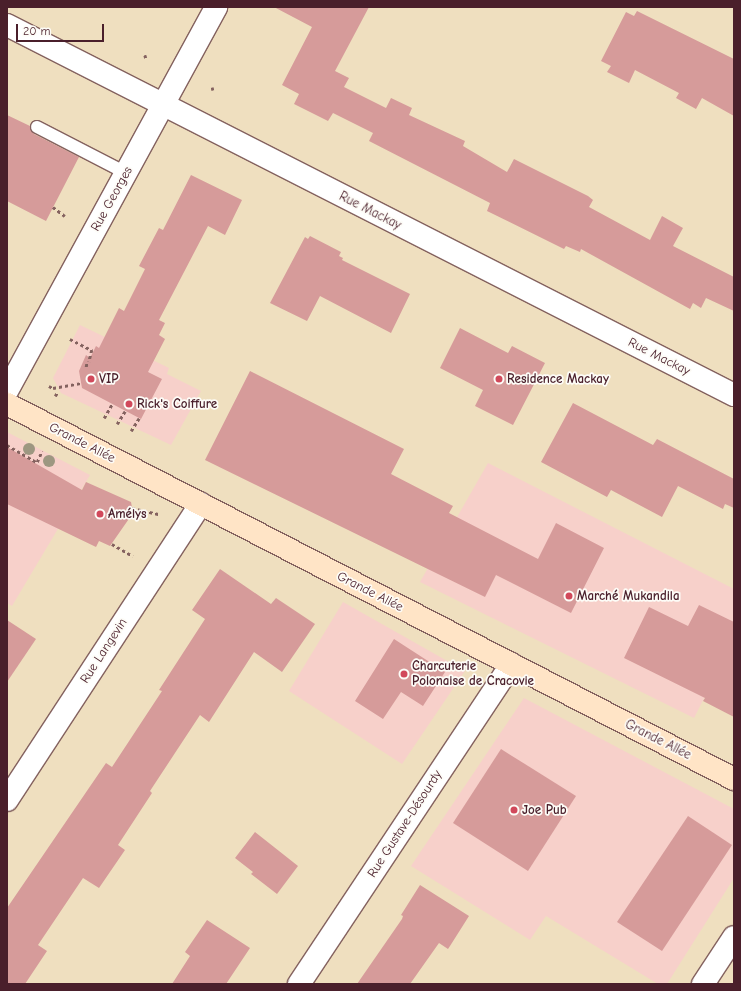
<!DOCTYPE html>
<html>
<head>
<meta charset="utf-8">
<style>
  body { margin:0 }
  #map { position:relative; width:741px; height:991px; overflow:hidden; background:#efdfbf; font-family:"Comic Neue",sans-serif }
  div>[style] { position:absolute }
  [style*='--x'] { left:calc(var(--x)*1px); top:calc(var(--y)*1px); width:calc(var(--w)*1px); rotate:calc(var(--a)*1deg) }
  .built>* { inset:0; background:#f7d0ca }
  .building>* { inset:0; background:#d69b9a }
  .path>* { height:2.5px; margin-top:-1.25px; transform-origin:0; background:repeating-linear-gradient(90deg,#84625f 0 3px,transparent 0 6px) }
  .roads { filter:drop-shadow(1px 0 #84625f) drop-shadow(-1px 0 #84625f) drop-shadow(0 1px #84625f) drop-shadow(0 -1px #84625f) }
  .service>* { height:12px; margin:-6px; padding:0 6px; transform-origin:6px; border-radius:6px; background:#fff }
  .minor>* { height:22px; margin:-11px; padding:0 11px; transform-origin:11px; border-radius:11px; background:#fff }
  .secondary>* { height:22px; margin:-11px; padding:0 11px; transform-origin:11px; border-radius:11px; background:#ffe4c6 }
  .trees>* { width:12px; height:12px; margin:-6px; border-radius:50%; background:#9d9781 }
  .dots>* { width:11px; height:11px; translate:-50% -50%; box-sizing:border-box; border:2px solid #fdfcf7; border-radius:50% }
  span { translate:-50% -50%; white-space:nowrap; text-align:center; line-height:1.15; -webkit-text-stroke:3.5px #fdfcf7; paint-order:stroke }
  .street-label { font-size:13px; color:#4a1f2b }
  .poi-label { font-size:13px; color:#4a1f2b; font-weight:700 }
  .left { translate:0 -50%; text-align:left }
  .frame { position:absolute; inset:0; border:8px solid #4a1f2b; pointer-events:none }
  .scale { position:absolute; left:16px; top:24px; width:88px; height:18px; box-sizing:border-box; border:2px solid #4a1f2b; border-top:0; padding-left:5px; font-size:12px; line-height:14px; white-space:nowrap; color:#4a1f2b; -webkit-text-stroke:3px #fdfcf7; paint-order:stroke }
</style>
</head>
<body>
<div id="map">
  <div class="built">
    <i style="clip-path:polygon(80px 325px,169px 368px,167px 374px,201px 391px,171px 445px,61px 393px,53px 378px)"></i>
    <i style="clip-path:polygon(7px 432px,90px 475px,12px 606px,7px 603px)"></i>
    <i style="clip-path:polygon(488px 463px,734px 589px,734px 639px,694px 718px,420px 582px)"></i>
    <i style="clip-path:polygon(343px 602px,465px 671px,402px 764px,289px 691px)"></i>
    <i style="clip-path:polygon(524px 698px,734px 809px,734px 878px,667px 984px,658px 984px,546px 916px,530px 940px,411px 866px)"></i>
  </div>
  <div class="building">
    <i style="clip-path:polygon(274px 7px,369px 7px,335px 71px,349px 78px,344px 87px,386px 108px,391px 98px,412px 108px,409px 115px,465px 141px,463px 146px,507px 172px,514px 159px,588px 196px,593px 200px,589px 207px,650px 240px,662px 216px,683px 228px,673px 246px,734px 277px,734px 311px,706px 298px,701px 308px,693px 303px,690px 309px,581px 249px,580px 252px,566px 246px,564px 249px,487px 211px,490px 203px,369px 141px,373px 133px,333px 113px,328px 121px,294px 104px,299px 94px,282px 85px,312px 27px)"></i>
    <i style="clip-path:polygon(637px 11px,734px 59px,734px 116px,702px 98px,696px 109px,676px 98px,679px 93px,635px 70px,629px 83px,607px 72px,611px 66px,601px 61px,626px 12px,634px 16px)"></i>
    <i style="clip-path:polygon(7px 115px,30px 126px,34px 134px,79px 157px,46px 221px,7px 201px)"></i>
    <i style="clip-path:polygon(191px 175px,242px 200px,225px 235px,208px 226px,159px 320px,165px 323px,159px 335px,165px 339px,148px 372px,162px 379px,141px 419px,82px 388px,79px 371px,86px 355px,90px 358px,96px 346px,99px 348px,119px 308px,124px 311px,145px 269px,139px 266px,159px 228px,163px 230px)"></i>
    <i style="clip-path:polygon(310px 236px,341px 252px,339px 256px,343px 258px,342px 260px,410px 294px,391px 333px,320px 296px,307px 321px,270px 303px,305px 237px,308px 239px)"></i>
    <i style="clip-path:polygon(460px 328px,508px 353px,512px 346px,545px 363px,513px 425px,475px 406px,483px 390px,440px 368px)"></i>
    <i style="clip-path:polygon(250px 371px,404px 449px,391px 474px,453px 506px,449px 513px,538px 559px,556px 523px,604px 548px,571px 613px,496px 575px,485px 597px,205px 460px)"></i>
    <i style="clip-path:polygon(573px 403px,653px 445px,657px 439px,734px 479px,734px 508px,725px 504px,723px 509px,678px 486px,662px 517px,611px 490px,607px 497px,541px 462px)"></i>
    <i style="clip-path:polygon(7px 447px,82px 490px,86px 482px,131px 502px,133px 513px,110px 546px,99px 541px,96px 547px,7px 504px)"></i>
    <i style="clip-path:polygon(220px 569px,271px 604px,276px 598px,315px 624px,282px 672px,254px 652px,209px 722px,200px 715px,150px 791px,152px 793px,118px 845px,125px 850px,99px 888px,83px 878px,38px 945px,47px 951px,25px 984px,7px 984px,7px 908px,106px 763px,112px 767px,162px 691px,159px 690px,205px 619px,192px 610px)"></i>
    <i style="clip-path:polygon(699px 605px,734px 622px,734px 717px,703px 701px,705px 698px,624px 658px,649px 607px,688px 626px)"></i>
    <i style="clip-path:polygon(7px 620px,36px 639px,7px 682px)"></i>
    <i style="clip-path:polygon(394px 639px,445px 672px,423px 706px,401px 692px,383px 719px,355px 701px)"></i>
    <i style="clip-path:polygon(501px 749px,576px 796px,528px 871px,453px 823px)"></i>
    <i style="clip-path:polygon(688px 816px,732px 845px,662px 951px,617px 922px)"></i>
    <i style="clip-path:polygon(255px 832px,298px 866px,277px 894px,251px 874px,253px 872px,235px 858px)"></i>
    <i style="clip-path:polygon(420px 885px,469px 916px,450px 946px,448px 949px,439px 943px,410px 984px,357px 984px,402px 919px,403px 916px,401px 915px)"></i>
    <i style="clip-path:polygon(207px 920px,250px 948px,226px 984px,172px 984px,190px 956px,185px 952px)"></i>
  </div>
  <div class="path">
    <i style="--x:145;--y:55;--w:3;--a:72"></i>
    <i style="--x:211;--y:89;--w:3;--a:-18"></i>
    <i style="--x:53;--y:207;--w:15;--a:37"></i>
    <i style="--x:70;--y:339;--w:25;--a:27"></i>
    <i style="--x:92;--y:350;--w:12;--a:104"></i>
    <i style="--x:86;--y:367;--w:6;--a:-81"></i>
    <i style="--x:49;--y:386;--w:4;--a:27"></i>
    <i style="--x:53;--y:388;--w:28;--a:-10"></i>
    <i style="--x:55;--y:396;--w:4;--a:-56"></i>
    <i style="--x:104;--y:418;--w:16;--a:-60"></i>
    <i style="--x:117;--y:424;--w:15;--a:-58"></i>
    <i style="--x:131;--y:431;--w:15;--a:-58"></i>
    <i style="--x:7;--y:445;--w:34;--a:30"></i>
    <i style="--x:37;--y:462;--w:12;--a:-66"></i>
    <i style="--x:132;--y:508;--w:27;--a:13"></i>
    <i style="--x:112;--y:544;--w:24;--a:30"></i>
  </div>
  <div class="roads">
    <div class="service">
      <i style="--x:37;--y:127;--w:100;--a:27.3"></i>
    </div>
    <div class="minor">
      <i style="--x:7;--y:25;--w:816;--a:26.97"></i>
      <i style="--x:7;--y:391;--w:437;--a:-61.4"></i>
      <i style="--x:7;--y:800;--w:354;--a:-56.8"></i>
      <i style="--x:299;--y:984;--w:384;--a:-56.4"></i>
      <i style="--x:703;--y:984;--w:56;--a:-56.6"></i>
    </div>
    <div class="secondary">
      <i style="--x:7;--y:404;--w:818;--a:27.29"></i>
    </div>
  </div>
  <div class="trees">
    <i style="left:29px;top:449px"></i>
    <i style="left:49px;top:461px"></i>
  </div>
  <div class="dots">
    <i style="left:91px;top:379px;background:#d1495b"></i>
    <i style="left:499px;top:379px;background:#d1495b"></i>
    <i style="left:129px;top:404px;background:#d1495b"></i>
    <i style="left:100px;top:514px;background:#d1495b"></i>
    <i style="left:569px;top:596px;background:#d1495b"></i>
    <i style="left:404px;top:674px;background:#d1495b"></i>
    <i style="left:514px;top:810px;background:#d1495b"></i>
  </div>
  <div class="street-label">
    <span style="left:112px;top:199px;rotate:-61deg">Rue Georges</span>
    <span style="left:370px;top:211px;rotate:27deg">Rue Mackay</span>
    <span style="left:659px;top:357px;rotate:27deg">Rue Mackay</span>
    <span style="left:82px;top:443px;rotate:27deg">Grande Allée</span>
    <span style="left:370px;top:592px;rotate:27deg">Grande Allée</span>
    <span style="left:104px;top:651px;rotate:-57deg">Rue Langevin</span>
    <span style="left:658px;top:740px;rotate:27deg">Grande Allée</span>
    <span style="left:405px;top:824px;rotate:-57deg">Rue Gustave-Désourdy</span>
  </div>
  <div class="poi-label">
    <span class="left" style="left:99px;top:379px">VIP</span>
    <span class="left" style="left:507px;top:379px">Residence Mackay</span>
    <span class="left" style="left:137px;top:404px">Rick's Coiffure</span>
    <span class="left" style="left:108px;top:514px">Amélys</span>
    <span class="left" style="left:577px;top:596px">Marché Mukandila</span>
    <span class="left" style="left:412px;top:674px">Charcuterie<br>Polonaise de Cracovie</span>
    <span class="left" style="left:522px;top:810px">Joe Pub</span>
  </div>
  <div class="frame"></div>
  <div class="scale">20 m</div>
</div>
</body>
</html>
